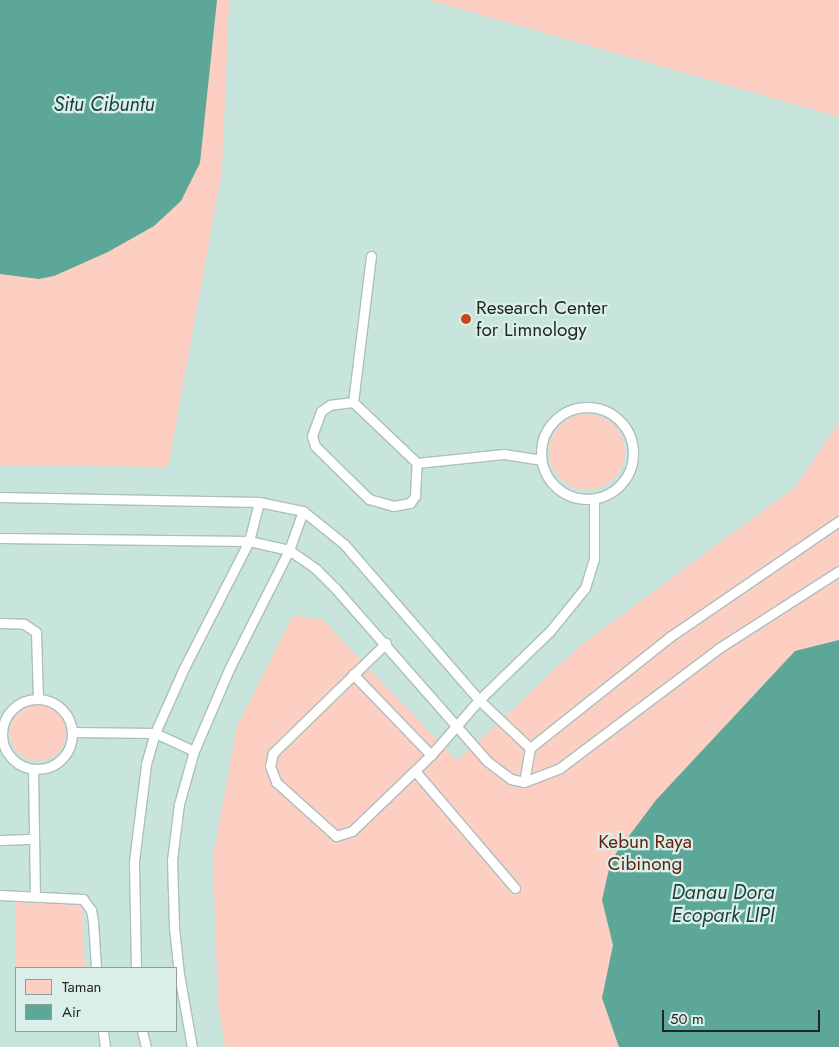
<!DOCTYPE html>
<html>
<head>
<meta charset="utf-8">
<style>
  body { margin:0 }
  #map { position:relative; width:839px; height:1047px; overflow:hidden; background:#dbefea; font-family:Jost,sans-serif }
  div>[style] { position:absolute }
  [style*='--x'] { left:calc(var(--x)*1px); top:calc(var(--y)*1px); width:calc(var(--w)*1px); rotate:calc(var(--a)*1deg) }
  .built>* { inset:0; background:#c7e4dd }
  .green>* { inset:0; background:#fdcfc2 }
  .round { border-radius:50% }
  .water>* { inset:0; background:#5da798 }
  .roads { filter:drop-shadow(1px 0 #acbfbb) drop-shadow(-1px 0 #acbfbb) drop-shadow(0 1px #acbfbb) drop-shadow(0 -1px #acbfbb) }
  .service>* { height:9px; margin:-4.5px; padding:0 4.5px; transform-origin:4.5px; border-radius:4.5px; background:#fff }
  .service>.ring { margin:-4.5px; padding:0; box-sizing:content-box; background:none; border:9px solid #fff; border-radius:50% }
  .dots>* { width:14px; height:14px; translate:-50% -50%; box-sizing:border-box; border:2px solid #dbefea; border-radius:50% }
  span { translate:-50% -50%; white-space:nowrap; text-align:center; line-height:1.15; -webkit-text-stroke:4.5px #dbefea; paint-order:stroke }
  .poi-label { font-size:19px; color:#1e2523 }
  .left { translate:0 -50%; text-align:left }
  .park-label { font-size:19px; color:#661e09 }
  .water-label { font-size:20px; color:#1b3f38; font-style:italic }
  .legend { position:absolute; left:15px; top:967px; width:162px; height:65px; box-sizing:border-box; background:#dbefea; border:1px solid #8f9e9a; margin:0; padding:6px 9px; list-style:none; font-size:15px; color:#1e2523 }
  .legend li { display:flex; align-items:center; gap:10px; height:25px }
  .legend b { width:25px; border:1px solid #8f9e9a }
  .scale { position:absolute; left:662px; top:1010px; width:158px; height:22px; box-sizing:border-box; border:2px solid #1e2523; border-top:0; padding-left:6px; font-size:15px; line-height:18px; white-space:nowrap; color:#1e2523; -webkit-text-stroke:4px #dbefea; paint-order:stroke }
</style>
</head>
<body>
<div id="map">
  <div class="built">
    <i style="clip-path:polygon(evenodd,0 0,839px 0,839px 1047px,0 1047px,0 0,16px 968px,176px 968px,176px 1031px,16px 1031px,16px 968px)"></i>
  </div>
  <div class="green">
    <i style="clip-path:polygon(0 0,229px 0,222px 170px,168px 467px,0 465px)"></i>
    <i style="clip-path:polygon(429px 0,839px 0,839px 117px)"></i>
    <i class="round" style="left:549px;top:414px;width:76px;height:76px"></i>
    <i style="clip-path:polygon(839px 422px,839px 1047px,225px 1047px,218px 1006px,213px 857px,237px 726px,293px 615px,323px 620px,457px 761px,580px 646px,795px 487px)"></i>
    <i class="round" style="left:10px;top:705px;width:56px;height:56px"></i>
    <i style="clip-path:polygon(15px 900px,82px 904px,85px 968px,16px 968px)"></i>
  </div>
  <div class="water">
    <i style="clip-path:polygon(0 0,217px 0,200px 163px,181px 201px,154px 226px,108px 252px,54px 276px,39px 279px,0 274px)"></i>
    <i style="clip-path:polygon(839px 640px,839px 1047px,619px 1047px,602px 998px,613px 945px,602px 900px,611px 860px,656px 800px,795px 651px)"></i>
  </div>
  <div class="roads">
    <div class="service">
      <i style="--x:371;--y:256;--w:147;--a:97"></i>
      <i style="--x:353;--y:402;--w:88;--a:43.6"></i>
      <i style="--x:417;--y:463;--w:87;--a:-5.9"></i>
      <i style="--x:504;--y:454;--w:37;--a:9"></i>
      <i style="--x:353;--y:402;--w:23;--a:173"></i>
      <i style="--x:330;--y:405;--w:11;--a:146"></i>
      <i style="--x:321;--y:411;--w:27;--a:110"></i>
      <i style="--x:312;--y:436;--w:10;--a:73"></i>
      <i style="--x:315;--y:446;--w:76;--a:44.5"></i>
      <i style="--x:369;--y:499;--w:25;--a:16"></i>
      <i style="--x:393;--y:506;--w:17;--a:-10"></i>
      <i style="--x:410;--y:503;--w:9;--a:-54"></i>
      <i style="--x:415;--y:496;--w:33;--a:-87"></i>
      <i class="ring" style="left:541px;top:407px;width:83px;height:83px"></i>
      <i style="--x:0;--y:497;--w:259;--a:1.1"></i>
      <i style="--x:259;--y:502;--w:45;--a:11.6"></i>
      <i style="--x:303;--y:511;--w:53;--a:38.8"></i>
      <i style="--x:344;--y:544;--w:206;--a:49.1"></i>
      <i style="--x:479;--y:700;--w:70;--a:43.3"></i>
      <i style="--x:530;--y:748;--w:180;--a:-38.5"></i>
      <i style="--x:671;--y:636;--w:204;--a:-34.4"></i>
      <i style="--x:0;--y:538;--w:249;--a:0.7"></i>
      <i style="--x:249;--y:541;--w:41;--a:12.7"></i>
      <i style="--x:289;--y:550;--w:33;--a:35"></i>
      <i style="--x:316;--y:569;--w:27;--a:45"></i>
      <i style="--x:335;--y:588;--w:230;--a:48.7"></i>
      <i style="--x:487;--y:761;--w:30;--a:37"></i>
      <i style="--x:511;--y:779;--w:13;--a:13"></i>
      <i style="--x:524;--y:782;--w:39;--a:-21"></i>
      <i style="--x:560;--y:768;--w:199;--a:-37"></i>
      <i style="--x:719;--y:648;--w:143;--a:-32.7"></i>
      <i style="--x:0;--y:623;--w:24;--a:2"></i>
      <i style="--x:24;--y:624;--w:14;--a:34"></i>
      <i style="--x:36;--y:632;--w:66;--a:88.3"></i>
      <i style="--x:386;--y:643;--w:158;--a:135.8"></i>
      <i style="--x:273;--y:753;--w:13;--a:103"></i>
      <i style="--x:270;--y:766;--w:17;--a:69"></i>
      <i style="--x:276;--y:782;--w:81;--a:42"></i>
      <i style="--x:336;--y:836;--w:17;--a:-17"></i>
      <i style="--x:352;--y:831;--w:110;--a:-43.9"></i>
      <i style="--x:431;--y:755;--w:73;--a:-48.9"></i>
      <i style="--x:479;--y:700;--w:99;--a:-44.2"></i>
      <i style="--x:550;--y:631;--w:55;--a:-50.9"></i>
      <i style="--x:585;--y:588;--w:30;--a:-73"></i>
      <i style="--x:594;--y:559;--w:60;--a:-90"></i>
      <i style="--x:353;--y:674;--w:112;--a:46.1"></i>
      <i class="ring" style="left:2px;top:699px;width:61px;height:61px"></i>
      <i style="--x:73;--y:732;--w:82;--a:0.7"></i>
      <i style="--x:155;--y:733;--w:43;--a:24.8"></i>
      <i style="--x:33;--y:769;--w:126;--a:89.1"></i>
      <i style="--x:415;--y:771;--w:154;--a:49.5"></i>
      <i style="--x:524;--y:782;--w:35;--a:-80"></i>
      <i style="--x:0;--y:840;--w:34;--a:-2"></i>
      <i style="--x:0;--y:895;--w:83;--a:2.8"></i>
      <i style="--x:83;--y:899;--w:14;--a:54"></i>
      <i style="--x:91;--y:910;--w:11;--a:80"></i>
      <i style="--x:93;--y:921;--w:47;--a:86.3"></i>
      <i style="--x:136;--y:968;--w:107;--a:-91.1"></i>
      <i style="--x:134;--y:861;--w:98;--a:-82.9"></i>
      <i style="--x:146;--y:764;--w:32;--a:-74"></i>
      <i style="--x:155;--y:733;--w:71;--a:-66"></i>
      <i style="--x:184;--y:668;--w:143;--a:-62.9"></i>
      <i style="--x:249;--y:541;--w:40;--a:-75.6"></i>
      <i style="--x:103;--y:1031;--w:16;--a:83"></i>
      <i style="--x:142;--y:1031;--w:16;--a:76"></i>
      <i style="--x:192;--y:1047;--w:74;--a:-100.1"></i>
      <i style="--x:179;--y:974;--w:47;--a:-96.1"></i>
      <i style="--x:174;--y:927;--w:67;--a:-91.7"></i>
      <i style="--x:172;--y:860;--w:56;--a:-82.9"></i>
      <i style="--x:179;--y:804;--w:55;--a:-74.2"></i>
      <i style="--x:194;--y:751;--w:91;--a:-66.8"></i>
      <i style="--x:230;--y:667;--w:131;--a:-63.2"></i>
      <i style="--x:289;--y:550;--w:41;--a:-70.3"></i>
    </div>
  </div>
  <div class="dots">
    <i style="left:466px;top:319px;background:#cd451b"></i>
  </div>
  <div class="poi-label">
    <span class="left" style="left:476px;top:319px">Research Center<br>for Limnology</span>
  </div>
  <div class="park-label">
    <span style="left:645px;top:853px">Kebun Raya<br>Cibinong</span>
  </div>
  <div class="water-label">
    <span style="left:104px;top:104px">Situ Cibuntu</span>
    <span style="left:723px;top:904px">Danau Dora<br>Ecopark LIPI</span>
  </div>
  <ul class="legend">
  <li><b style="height:14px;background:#fdcfc2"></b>Taman</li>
  <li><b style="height:14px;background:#5da798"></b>Air</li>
  </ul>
  <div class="scale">50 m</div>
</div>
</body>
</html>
